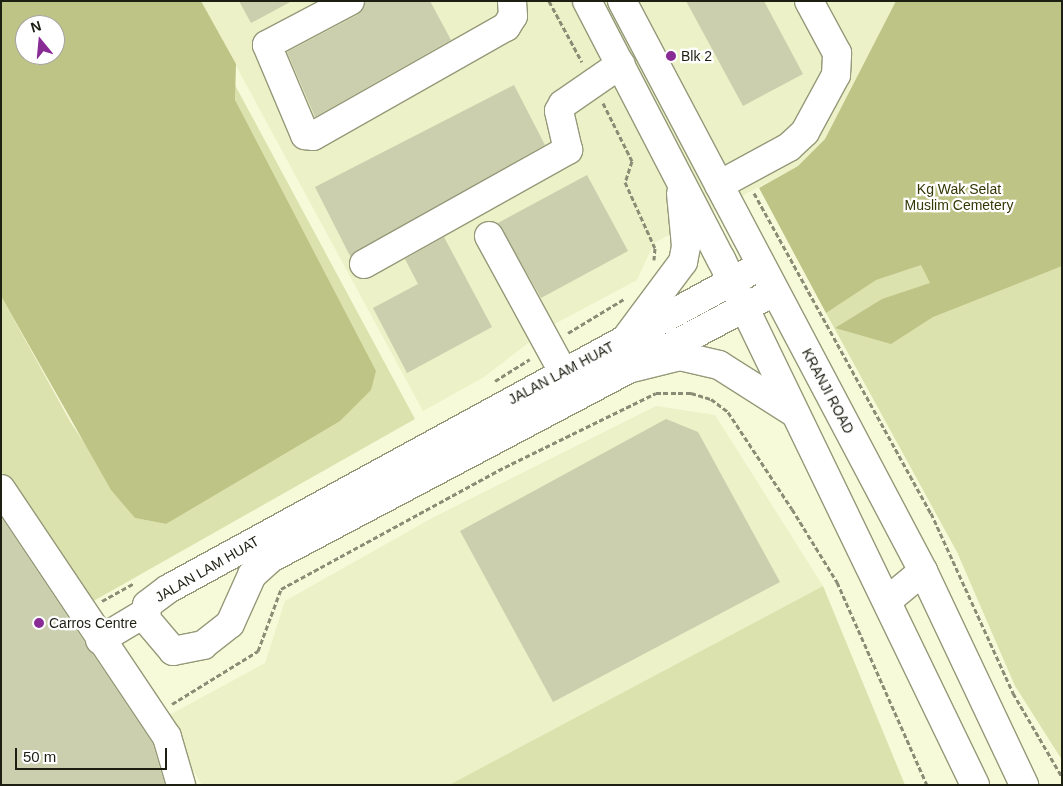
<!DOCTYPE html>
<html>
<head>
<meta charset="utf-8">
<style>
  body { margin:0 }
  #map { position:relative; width:1063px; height:786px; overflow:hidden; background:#f6fad8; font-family:Arial,sans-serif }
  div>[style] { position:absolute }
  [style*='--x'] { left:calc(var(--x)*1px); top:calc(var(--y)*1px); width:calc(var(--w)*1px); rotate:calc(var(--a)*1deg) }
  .built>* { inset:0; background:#ecf1c7 }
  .green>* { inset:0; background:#dce2ae }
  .forest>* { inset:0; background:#bec485 }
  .building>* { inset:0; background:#cbcfae }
  .path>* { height:3px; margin-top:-1.5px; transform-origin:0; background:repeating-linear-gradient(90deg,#8a8c75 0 5px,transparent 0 7.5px) }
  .roads { filter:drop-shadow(1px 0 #959979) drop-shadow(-1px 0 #959979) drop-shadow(0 1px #959979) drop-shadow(0 -1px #959979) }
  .minor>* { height:28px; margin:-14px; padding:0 14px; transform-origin:14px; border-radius:14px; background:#fff }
  .major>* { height:28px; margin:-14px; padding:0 14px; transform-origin:14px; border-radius:14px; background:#fff }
  .dots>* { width:14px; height:14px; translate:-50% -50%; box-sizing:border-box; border:2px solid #fff; border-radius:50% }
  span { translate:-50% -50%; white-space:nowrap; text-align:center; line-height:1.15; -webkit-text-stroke:4.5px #fff; paint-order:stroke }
  .poi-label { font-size:14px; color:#1e1f13 }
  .left { translate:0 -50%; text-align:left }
  .park-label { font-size:14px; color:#353705 }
  .street-label { font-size:14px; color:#1e1f13 }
  .frame { position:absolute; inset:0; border:2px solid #1e1f13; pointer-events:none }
  .north { position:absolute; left:15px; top:15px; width:50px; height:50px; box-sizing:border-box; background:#fff; border:1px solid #a5a5a1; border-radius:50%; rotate:343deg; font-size:14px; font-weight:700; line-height:20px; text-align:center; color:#1e1f13 }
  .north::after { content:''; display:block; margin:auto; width:18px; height:22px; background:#892b95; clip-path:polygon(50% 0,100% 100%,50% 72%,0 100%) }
  .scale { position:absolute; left:15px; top:748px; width:152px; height:22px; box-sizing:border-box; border:2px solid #1e1f13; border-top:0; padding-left:6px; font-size:15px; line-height:18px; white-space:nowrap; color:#1e1f13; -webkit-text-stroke:4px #fff; paint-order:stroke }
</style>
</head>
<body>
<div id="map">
  <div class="built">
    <i style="clip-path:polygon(201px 1px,896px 1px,825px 139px,798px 166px,654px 243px,637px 280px,549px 327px,484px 377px,423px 411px)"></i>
    <i style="clip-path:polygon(656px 406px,715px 415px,823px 586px,449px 785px,202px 785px,162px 719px,265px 663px,285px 601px,434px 517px)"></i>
  </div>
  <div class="green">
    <i style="clip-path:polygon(1062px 1px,1062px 265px,1055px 268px,1062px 266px,1062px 760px,1015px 686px,957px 552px,826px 313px)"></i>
    <i style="clip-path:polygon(235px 85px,415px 419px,90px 603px,1px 471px,1px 296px,71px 423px,135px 518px,166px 524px,240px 477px)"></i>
    <i style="clip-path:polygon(823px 586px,905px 785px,449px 785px)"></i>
  </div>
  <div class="forest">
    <i style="clip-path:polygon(evenodd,1px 1px,201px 1px,236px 64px,235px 100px,376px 371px,371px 390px,340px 421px,166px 524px,135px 518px,111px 490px,1px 296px,1px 1px,25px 25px,55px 25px,55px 55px,25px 55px,25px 25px)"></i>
    <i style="clip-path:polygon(896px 1px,1062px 1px,1062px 266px,933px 317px,891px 344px,835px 328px,882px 299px,930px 283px,921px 265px,876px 280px,826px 313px,759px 188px,798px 166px,825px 139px)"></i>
  </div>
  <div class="building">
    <i style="clip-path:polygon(239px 1px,292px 1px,251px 23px)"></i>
    <i style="clip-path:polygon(366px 1px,430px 1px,451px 40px,315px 117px,287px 52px,357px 15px)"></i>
    <i style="clip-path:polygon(686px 1px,764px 1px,803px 74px,743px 106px)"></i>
    <i style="clip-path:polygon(514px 85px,545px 145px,350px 256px,315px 187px)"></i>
    <i style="clip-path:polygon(587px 175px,628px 251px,541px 298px,498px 223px)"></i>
    <i style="clip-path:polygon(444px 237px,492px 327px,407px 373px,373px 308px,418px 284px,405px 259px)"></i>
    <i style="clip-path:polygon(666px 419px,698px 432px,780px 582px,553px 702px,460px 531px)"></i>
    <i style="clip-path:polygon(1px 517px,153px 744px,165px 785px,1px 785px)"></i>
  </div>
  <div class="path">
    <i style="--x:549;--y:1;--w:69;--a:61.6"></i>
    <i style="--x:603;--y:103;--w:65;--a:63.4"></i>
    <i style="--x:632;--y:161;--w:22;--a:108"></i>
    <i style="--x:625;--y:182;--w:72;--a:65.6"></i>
    <i style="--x:655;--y:248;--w:12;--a:95"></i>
    <i style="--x:754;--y:193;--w:366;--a:61.1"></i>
    <i style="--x:931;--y:513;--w:198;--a:65.5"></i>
    <i style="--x:1013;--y:693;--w:97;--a:59.7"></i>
    <i style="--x:568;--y:333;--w:66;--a:-31.3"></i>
    <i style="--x:495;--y:381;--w:41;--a:-32.2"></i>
    <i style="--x:102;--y:601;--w:37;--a:-29"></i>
    <i style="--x:172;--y:704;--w:101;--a:-31.6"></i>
    <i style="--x:258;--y:651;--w:66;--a:-69.6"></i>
    <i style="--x:281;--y:589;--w:255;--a:-28.6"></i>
    <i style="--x:505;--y:467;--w:168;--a:-26.1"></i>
    <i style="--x:656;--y:393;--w:35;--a:0"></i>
    <i style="--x:691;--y:393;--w:21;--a:17"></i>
    <i style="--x:711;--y:399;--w:21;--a:37"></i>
    <i style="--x:728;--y:412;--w:116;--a:56.6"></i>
    <i style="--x:792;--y:509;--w:86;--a:58.3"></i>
    <i style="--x:837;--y:582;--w:222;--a:66.1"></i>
  </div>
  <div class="roads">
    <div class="minor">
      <i style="--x:350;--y:1;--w:94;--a:152.1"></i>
      <i style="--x:267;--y:45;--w:98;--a:67.1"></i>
      <i style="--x:305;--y:135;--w:8;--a:7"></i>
      <i style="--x:313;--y:136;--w:222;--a:-29.5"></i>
      <i style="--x:506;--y:27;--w:13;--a:-58"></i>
      <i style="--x:513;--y:16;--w:15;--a:-94"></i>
      <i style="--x:719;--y:185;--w:80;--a:-28.5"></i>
      <i style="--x:789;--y:147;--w:22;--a:-43"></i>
      <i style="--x:805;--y:132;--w:65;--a:-61.5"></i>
      <i style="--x:836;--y:75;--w:22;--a:-87"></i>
      <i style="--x:837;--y:53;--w:59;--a:-118.3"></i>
      <i style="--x:489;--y:236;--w:155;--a:61.4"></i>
      <i style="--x:364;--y:264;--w:234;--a:-29.2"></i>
      <i style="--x:568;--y:150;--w:40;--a:-103"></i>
      <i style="--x:559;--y:111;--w:8;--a:-60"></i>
      <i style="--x:563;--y:104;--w:70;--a:-34.6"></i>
      <i style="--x:760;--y:266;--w:674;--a:151.38"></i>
      <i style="--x:168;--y:589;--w:26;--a:143"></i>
      <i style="--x:147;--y:605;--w:14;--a:94"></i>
      <i style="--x:146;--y:619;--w:42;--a:49.8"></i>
      <i style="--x:173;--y:651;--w:31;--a:-11"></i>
      <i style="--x:203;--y:645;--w:34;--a:-38"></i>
      <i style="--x:230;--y:624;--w:54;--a:-65.8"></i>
      <i style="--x:252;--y:575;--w:25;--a:-42"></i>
      <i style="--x:271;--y:558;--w:569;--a:-27.87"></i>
      <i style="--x:1;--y:489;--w:298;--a:56.2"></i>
      <i style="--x:167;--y:737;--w:50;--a:73.7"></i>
      <i style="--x:100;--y:640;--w:52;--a:-31"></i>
    </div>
    <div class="major">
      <i style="--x:587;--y:1;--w:291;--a:62.6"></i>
      <i style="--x:721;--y:259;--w:584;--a:64.22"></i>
      <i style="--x:622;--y:1;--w:645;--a:62.16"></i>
      <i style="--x:923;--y:571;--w:237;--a:64.7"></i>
      <i style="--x:627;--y:337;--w:94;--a:-53.3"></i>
      <i style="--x:683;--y:262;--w:16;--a:-79"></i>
      <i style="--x:686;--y:246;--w:53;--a:-95.4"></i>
      <i style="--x:632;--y:368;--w:49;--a:-14"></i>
      <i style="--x:680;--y:356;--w:40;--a:13"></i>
      <i style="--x:719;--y:365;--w:88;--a:32.4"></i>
      <i style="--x:887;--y:601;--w:47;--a:-39.8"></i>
    </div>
  </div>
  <div class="dots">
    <i style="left:671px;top:56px;background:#892b95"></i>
    <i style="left:39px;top:623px;background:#892b95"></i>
  </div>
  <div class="poi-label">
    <span class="left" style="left:681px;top:56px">Blk 2</span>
    <span class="left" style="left:49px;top:623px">Carros Centre</span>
  </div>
  <div class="park-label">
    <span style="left:959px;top:197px">Kg Wak Selat<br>Muslim Cemetery</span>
  </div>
  <div class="street-label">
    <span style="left:561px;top:373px;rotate:-28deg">JALAN LAM HUAT</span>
    <span style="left:828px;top:391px;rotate:62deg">KRANJI ROAD</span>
    <span style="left:207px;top:569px;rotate:-30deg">JALAN LAM HUAT</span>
  </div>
  <div class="frame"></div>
  <div class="north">N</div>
  <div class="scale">50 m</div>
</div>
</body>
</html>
